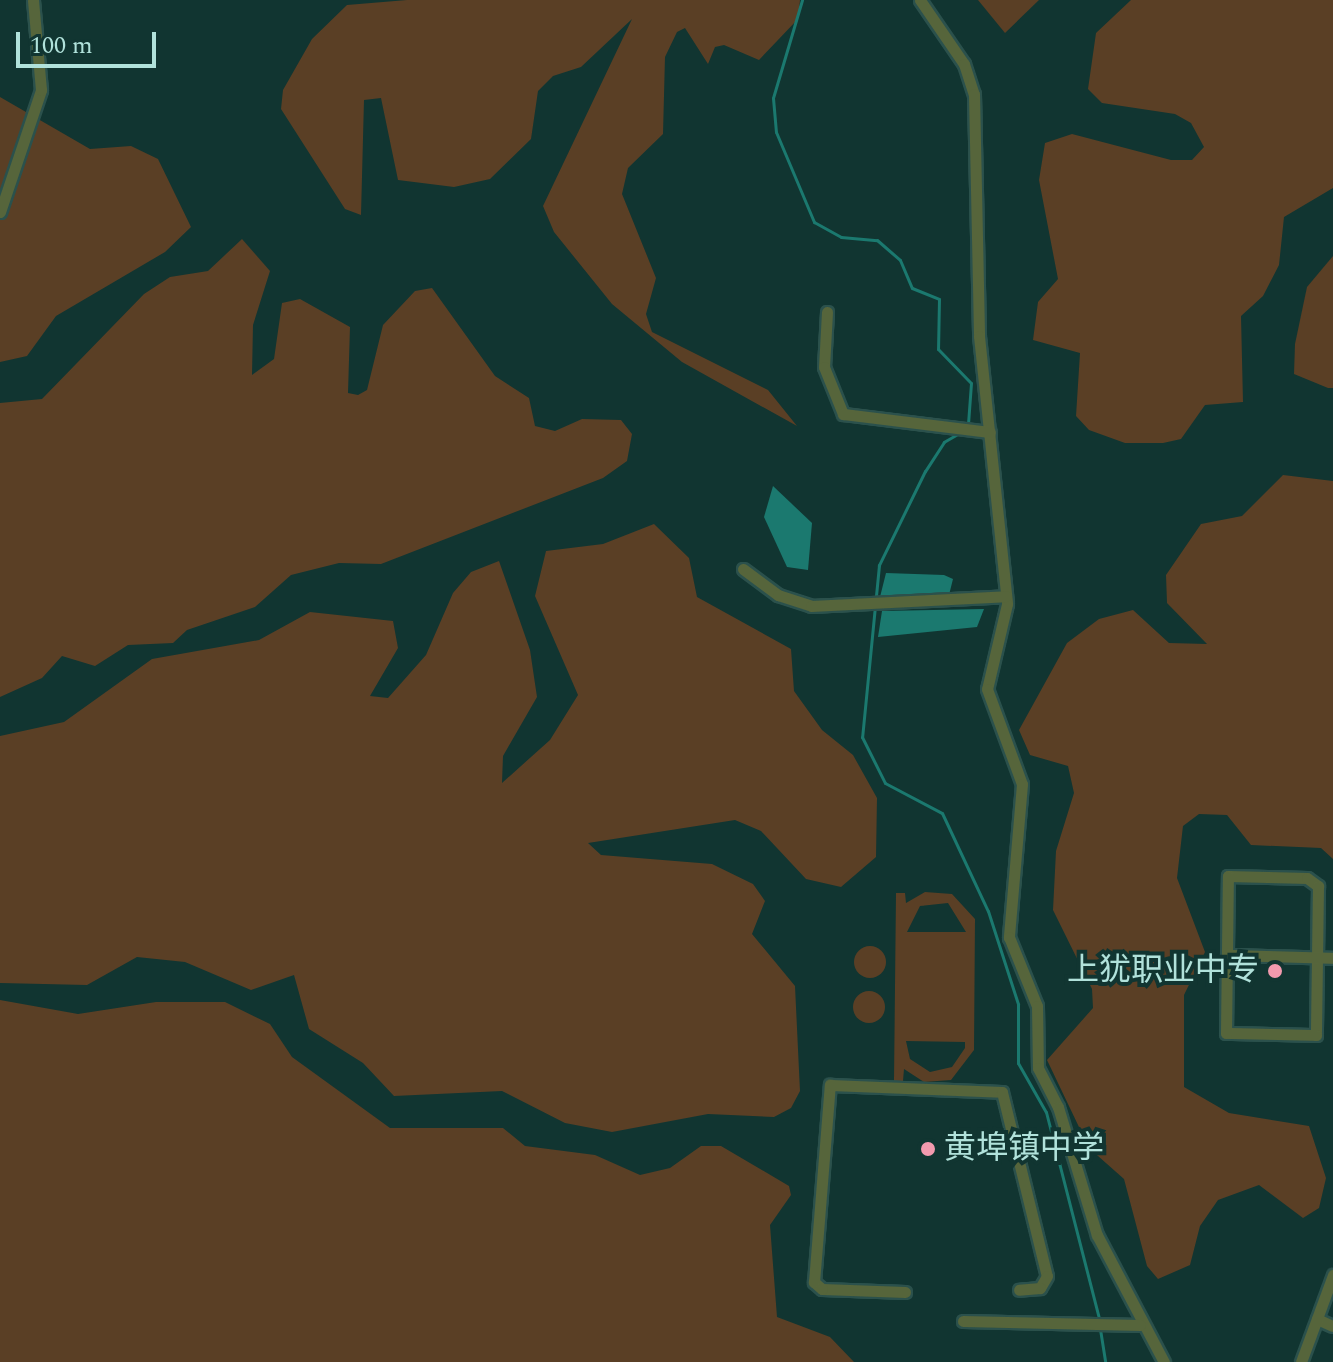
<!DOCTYPE html>
<html>
<head>
<meta charset="utf-8">
<style>
  body { margin:0 }
  #map { position:relative; width:1333px; height:1362px; overflow:hidden; background:#113531; font-family:Spectral,"Noto Sans SC",serif }
  div>[style] { position:absolute }
  [style*='--x'] { left:calc(var(--x)*1px); top:calc(var(--y)*1px); width:calc(var(--w)*1px); rotate:calc(var(--a)*1deg) }
  .green>* { inset:0; background:#5a3f25 }
  .round { border-radius:50% }
  .water>* { inset:0; background:#1b796f }
  .stream>* { height:3px; margin:-1.5px; padding:0 1.5px; transform-origin:1.5px; border-radius:1.5px; background:#1b796f }
  .roads { filter:drop-shadow(2px 0 #2b514c) drop-shadow(-2px 0 #2b514c) drop-shadow(0 2px #2b514c) drop-shadow(0 -2px #2b514c) }
  .minor>* { height:11px; margin:-5.5px; padding:0 5.5px; transform-origin:5.5px; border-radius:5.5px; background:#56653b }
  .dots>* { width:22px; height:22px; translate:-50% -50%; box-sizing:border-box; border:4px solid #113531; border-radius:50% }
  span { translate:-50% -50%; white-space:nowrap; text-align:center; line-height:1.15; -webkit-text-stroke:8px #113531; paint-order:stroke }
  .poi-label { font-size:32px; color:#b1e2db }
  .right { translate:-100% -50%; text-align:right }
  .left { translate:0 -50%; text-align:left }
  .scale { position:absolute; left:16px; top:32px; width:140px; height:36px; box-sizing:border-box; border:4px solid #b1e2db; border-top:0; padding-left:10px; font-size:24px; line-height:28px; white-space:nowrap; color:#b1e2db; -webkit-text-stroke:6px #113531; paint-order:stroke }
</style>
</head>
<body>
<div id="map">
  <div class="green">
    <i style="clip-path:polygon(407px 0,800px 0,798px 19px,759px 60px,724px 45px,715px 47px,708px 64px,685px 28px,677px 32px,665px 57px,663px 134px,628px 168px,622px 194px,656px 278px,646px 314px,652px 332px,768px 390px,797px 426px,682px 362px,612px 304px,554px 232px,543px 206px,632px 19px,581px 67px,553px 76px,538px 91px,531px 139px,490px 179px,454px 187px,398px 180px,381px 98px,364px 100px,361px 215px,345px 209px,281px 109px,283px 90px,312px 39px,347px 5px)"></i>
    <i style="clip-path:polygon(978px 0,1039px 0,1005px 33px)"></i>
    <i style="clip-path:polygon(1131px 0,1333px 0,1333px 188px,1284px 217px,1279px 265px,1263px 296px,1241px 316px,1243px 402px,1205px 405px,1181px 439px,1163px 443px,1125px 443px,1089px 430px,1076px 416px,1080px 353px,1033px 340px,1038px 302px,1058px 279px,1039px 180px,1045px 143px,1072px 134px,1171px 160px,1192px 160px,1204px 147px,1191px 123px,1175px 114px,1102px 103px,1088px 89px,1096px 33px)"></i>
    <i style="clip-path:polygon(0 97px,90px 149px,131px 146px,158px 159px,191px 227px,165px 252px,56px 316px,27px 356px,0 362px)"></i>
    <i style="clip-path:polygon(242px 239px,270px 271px,253px 325px,252px 375px,274px 359px,282px 303px,300px 299px,350px 327px,348px 393px,358px 395px,367px 390px,383px 325px,415px 291px,432px 288px,495px 376px,529px 398px,535px 426px,555px 431px,582px 419px,621px 420px,632px 434px,627px 461px,603px 478px,381px 564px,339px 563px,291px 575px,255px 607px,187px 630px,173px 643px,128px 645px,95px 666px,62px 656px,42px 678px,0 697px,0 403px,42px 399px,144px 294px,170px 277px,208px 271px)"></i>
    <i style="clip-path:polygon(1333px 256px,1333px 388px,1328px 388px,1294px 374px,1295px 344px,1307px 287px)"></i>
    <i style="clip-path:polygon(1283px 475px,1333px 481px,1333px 859px,1321px 848px,1251px 845px,1227px 815px,1199px 814px,1183px 826px,1177px 878px,1205px 952px,1184px 995px,1184px 1087px,1229px 1113px,1309px 1126px,1326px 1178px,1319px 1208px,1303px 1218px,1259px 1185px,1218px 1200px,1200px 1226px,1190px 1265px,1158px 1279px,1147px 1266px,1124px 1179px,1089px 1148px,1047px 1060px,1093px 1008px,1092px 989px,1053px 910px,1056px 851px,1074px 793px,1068px 766px,1030px 755px,1019px 730px,1067px 643px,1099px 619px,1133px 610px,1169px 643px,1207px 644px,1167px 603px,1166px 575px,1201px 524px,1242px 516px)"></i>
    <i style="clip-path:polygon(654px 524px,689px 558px,697px 597px,791px 649px,794px 691px,822px 730px,853px 755px,877px 798px,876px 857px,841px 887px,806px 879px,761px 831px,735px 820px,588px 843px,601px 855px,712px 864px,753px 884px,765px 901px,752px 934px,795px 986px,800px 1091px,791px 1108px,774px 1117px,708px 1114px,612px 1132px,565px 1123px,502px 1091px,394px 1096px,363px 1063px,309px 1029px,294px 975px,251px 990px,185px 962px,137px 957px,87px 985px,0 983px,0 736px,64px 722px,152px 659px,259px 640px,310px 612px,393px 621px,398px 648px,370px 696px,388px 698px,426px 655px,453px 593px,471px 572px,499px 561px,530px 650px,537px 697px,503px 756px,502px 783px,550px 740px,578px 695px,535px 596px,546px 551px,603px 544px)"></i>
    <i style="clip-path:polygon(evenodd,925px 892px,952px 894px,975px 919px,974px 1050px,951px 1080px,924px 1082px,904px 1069px,903px 1081px,894px 1081px,896px 893px,905px 893px,906px 903px,925px 892px,948px 903px,966px 932px,907px 932px,920px 906px,948px 903px,925px 892px,906px 1041px,965px 1042px,965px 1048px,952px 1067px,930px 1072px,910px 1059px,906px 1041px)"></i>
    <i class="round" style="left:854px;top:946px;width:32px;height:32px"></i>
    <i class="round" style="left:853px;top:991px;width:32px;height:32px"></i>
    <i style="clip-path:polygon(0 1000px,78px 1014px,156px 1002px,225px 1002px,270px 1024px,292px 1057px,390px 1128px,503px 1128px,525px 1146px,595px 1155px,640px 1175px,670px 1168px,701px 1146px,721px 1146px,789px 1186px,791px 1195px,770px 1225px,777px 1317px,830px 1337px,854px 1362px,0 1362px)"></i>
  </div>
  <div class="water">
    <i style="clip-path:polygon(773px 486px,812px 523px,808px 570px,787px 567px,764px 517px)"></i>
    <i style="clip-path:polygon(886px 573px,944px 575px,953px 579px,948px 599px,879px 601px)"></i>
    <i style="clip-path:polygon(984px 609px,977px 627px,878px 637px,882px 611px)"></i>
  </div>
  <div class="stream">
    <i style="--x:802;--y:0;--w:102;--a:106.5"></i>
    <i style="--x:773;--y:98;--w:34;--a:85"></i>
    <i style="--x:776;--y:132;--w:98;--a:67.1"></i>
    <i style="--x:814;--y:222;--w:31;--a:29"></i>
    <i style="--x:841;--y:237;--w:36;--a:5"></i>
    <i style="--x:877;--y:240;--w:30;--a:41"></i>
    <i style="--x:900;--y:260;--w:30;--a:67"></i>
    <i style="--x:912;--y:288;--w:29;--a:22"></i>
    <i style="--x:939;--y:299;--w:50;--a:91.1"></i>
    <i style="--x:938;--y:349;--w:47;--a:45.9"></i>
    <i style="--x:971;--y:383;--w:41;--a:94.2"></i>
    <i style="--x:961;--y:432;--w:20;--a:150"></i>
    <i style="--x:944;--y:442;--w:35;--a:123"></i>
    <i style="--x:925;--y:471;--w:105;--a:116.1"></i>
    <i style="--x:879;--y:565;--w:173;--a:95.6"></i>
    <i style="--x:862;--y:737;--w:51;--a:63.4"></i>
    <i style="--x:885;--y:783;--w:64;--a:27.8"></i>
    <i style="--x:942;--y:813;--w:108;--a:64.9"></i>
    <i style="--x:988;--y:911;--w:98;--a:72.1"></i>
    <i style="--x:1018;--y:1004;--w:59;--a:90"></i>
    <i style="--x:1018;--y:1063;--w:56;--a:60.3"></i>
    <i style="--x:1046;--y:1112;--w:217;--a:75.6"></i>
    <i style="--x:1100;--y:1329;--w:33;--a:81"></i>
  </div>
  <div class="roads">
    <div class="minor">
      <i style="--x:920;--y:0;--w:78;--a:55.5"></i>
      <i style="--x:964;--y:64;--w:32;--a:72"></i>
      <i style="--x:974;--y:94;--w:242;--a:88.8"></i>
      <i style="--x:979;--y:336;--w:269;--a:84"></i>
      <i style="--x:1007;--y:604;--w:87;--a:103.2"></i>
      <i style="--x:987;--y:689;--w:101;--a:69.8"></i>
      <i style="--x:1022;--y:784;--w:154;--a:94.9"></i>
      <i style="--x:1009;--y:937;--w:74;--a:67.9"></i>
      <i style="--x:1037;--y:1006;--w:62;--a:89.1"></i>
      <i style="--x:1038;--y:1068;--w:44;--a:62.9"></i>
      <i style="--x:1058;--y:1107;--w:134;--a:73.1"></i>
      <i style="--x:1097;--y:1235;--w:144;--a:62.2"></i>
      <i style="--x:0;--y:212;--w:129;--a:-71.4"></i>
      <i style="--x:41;--y:90;--w:90;--a:-95.1"></i>
      <i style="--x:827;--y:312;--w:55;--a:93.1"></i>
      <i style="--x:824;--y:367;--w:51;--a:68"></i>
      <i style="--x:843;--y:414;--w:148;--a:7"></i>
      <i style="--x:743;--y:569;--w:44;--a:36.6"></i>
      <i style="--x:778;--y:595;--w:35;--a:18"></i>
      <i style="--x:811;--y:606;--w:195;--a:-2.9"></i>
      <i style="--x:1228;--y:876;--w:79;--a:1.5"></i>
      <i style="--x:1307;--y:878;--w:14;--a:36"></i>
      <i style="--x:1318;--y:886;--w:149;--a:90.8"></i>
      <i style="--x:1316;--y:1035;--w:90;--a:-178.7"></i>
      <i style="--x:1226;--y:1033;--w:157;--a:-89.3"></i>
      <i style="--x:1227;--y:955;--w:106;--a:1.6"></i>
      <i style="--x:905;--y:1292;--w:83;--a:-177.9"></i>
      <i style="--x:822;--y:1289;--w:11;--a:-139"></i>
      <i style="--x:814;--y:1282;--w:198;--a:-85.4"></i>
      <i style="--x:830;--y:1085;--w:172;--a:2.3"></i>
      <i style="--x:1002;--y:1092;--w:189;--a:76.3"></i>
      <i style="--x:1047;--y:1276;--w:14;--a:120"></i>
      <i style="--x:1040;--y:1288;--w:21;--a:175"></i>
      <i style="--x:1317;--y:1319;--w:17;--a:24"></i>
      <i style="--x:963;--y:1321;--w:177;--a:1.3"></i>
      <i style="--x:1301;--y:1362;--w:93;--a:-69.8"></i>
    </div>
  </div>
  <div class="dots">
    <i style="left:1275px;top:971px;background:#f29aae"></i>
    <i style="left:928px;top:1149px;background:#f29aae"></i>
  </div>
  <div class="poi-label">
    <span class="right" style="left:1259px;top:971px">上犹职业中专</span>
    <span class="left" style="left:944px;top:1149px">黄埠镇中学</span>
  </div>
  <div class="scale">100 m</div>
</div>
</body>
</html>
